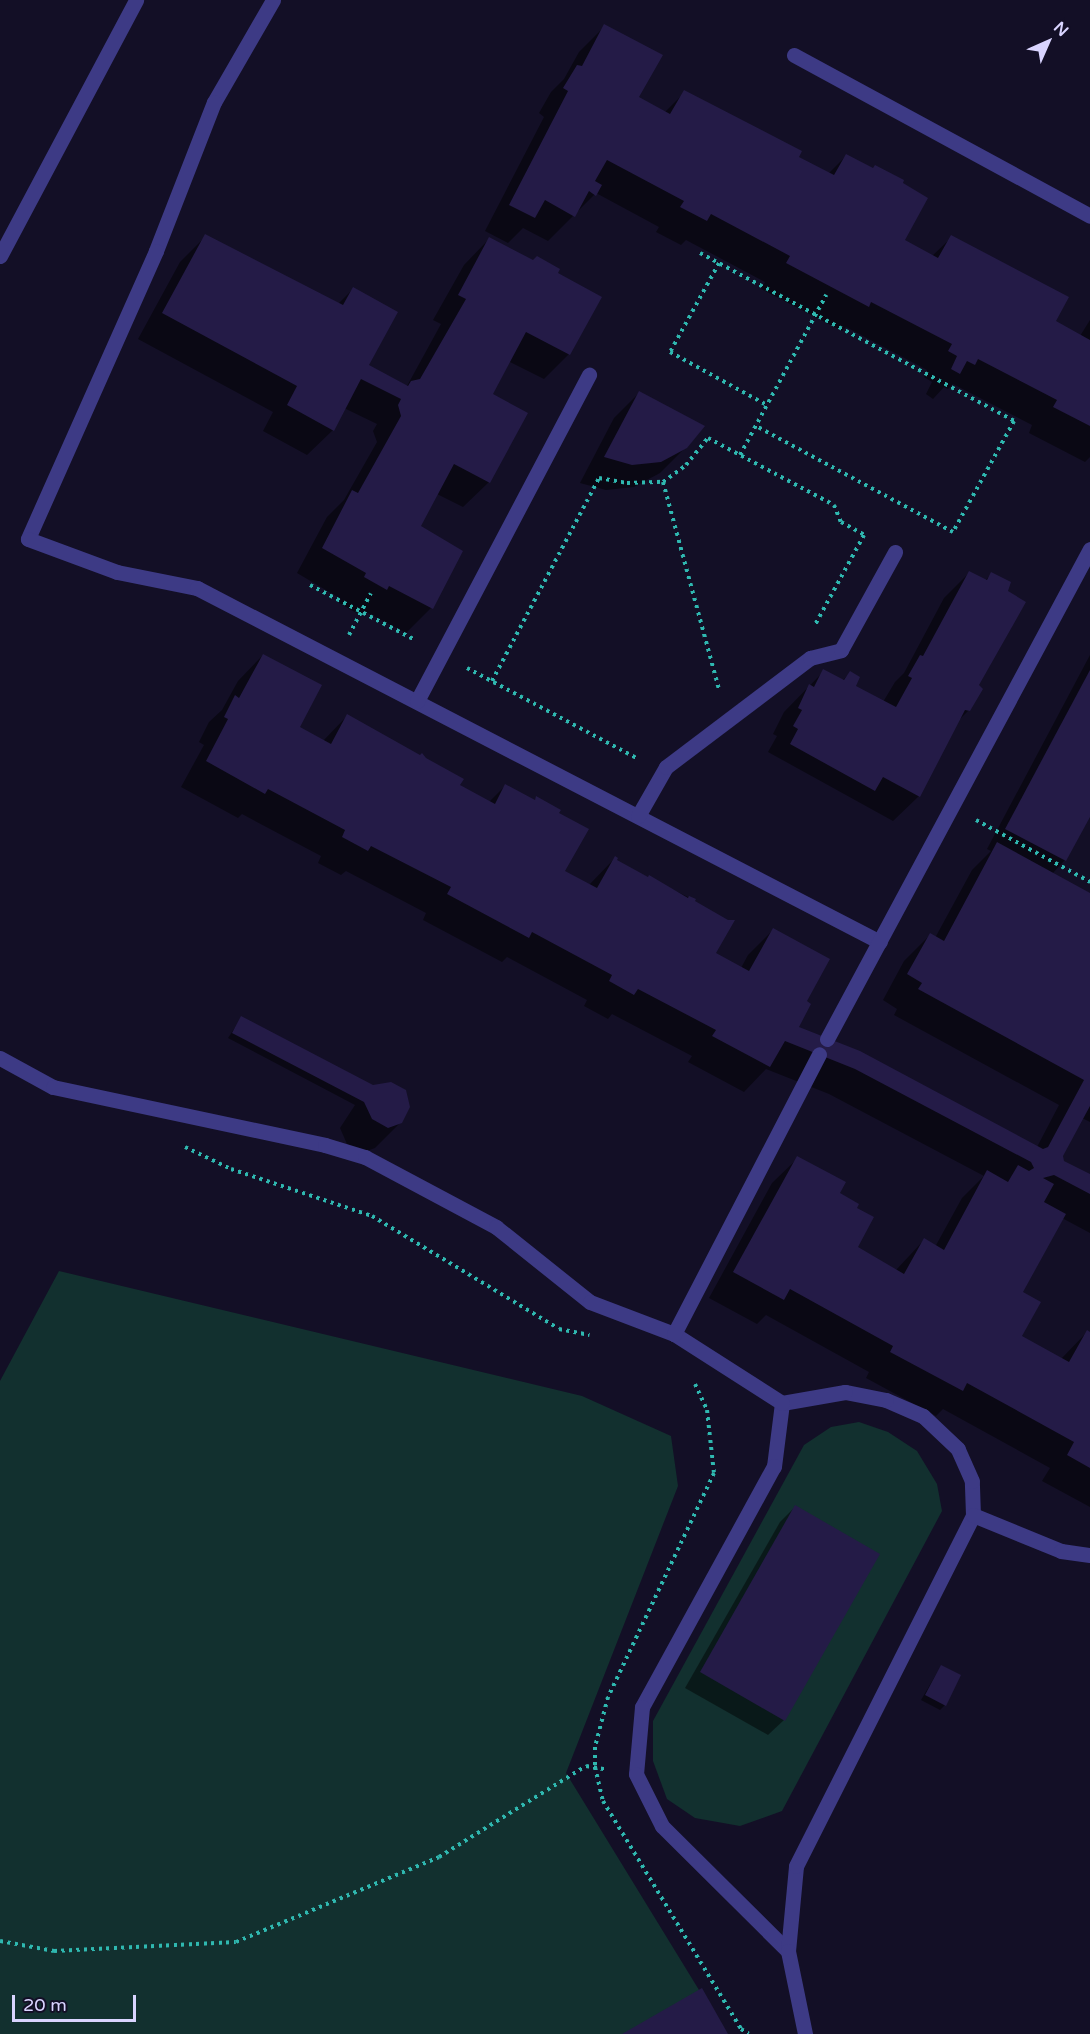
<!DOCTYPE html>
<html>
<head>
<meta charset="utf-8">
<style>
  body { margin:0 }
  #map { position:relative; width:1090px; height:2034px; overflow:hidden; background:#130f26; font-family:"Varela Round",sans-serif }
  div>[style] { position:absolute }
  [style*='--x'] { left:calc(var(--x)*1px); top:calc(var(--y)*1px); width:calc(var(--w)*1px); rotate:calc(var(--a)*1deg) }
  .green>* { inset:0; background:#12302f }
  .shadow>* { inset:0; background:#0007 }
  .building>* { inset:0; background:#241b47 }
  .path>* { height:4px; margin-top:-2px; transform-origin:0; background:repeating-linear-gradient(90deg,#2fb8b0 0 3px,transparent 0 7.5px) }
  .lane>* { height:15px; margin:-7.5px; padding:0 7.5px; transform-origin:7.5px; border-radius:7.5px; background:#3d3a85 }
  span { translate:-50% -50%; white-space:nowrap; text-align:center; line-height:1.15; -webkit-text-stroke:6px #130f26; paint-order:stroke }
  .north { position:absolute; left:1018px; top:12px; width:60px; height:60px; -webkit-text-stroke:4px #130f26; paint-order:stroke; rotate:45deg; font-size:16px; font-weight:700; line-height:24px; text-align:center; color:#d9d4ff }
  .north::after { content:''; display:block; margin:auto; width:21px; height:27px; background:#d9d4ff; clip-path:polygon(50% 0,100% 100%,50% 72%,0 100%) }
  .scale { position:absolute; left:12px; top:1995px; width:124px; height:27px; box-sizing:border-box; border:3px solid #d9d4ff; border-top:0; padding-left:8px; font-size:18px; line-height:21px; white-space:nowrap; color:#d9d4ff; -webkit-text-stroke:4px #130f26; paint-order:stroke }
</style>
</head>
<body>
<div id="map">
  <div class="green">
    <i style="clip-path:polygon(59px 1271px,582px 1396px,671px 1436px,678px 1486px,566px 1773px,726px 2034px,0 2034px,0 1381px)"></i>
    <i style="clip-path:polygon(859px 1422px,888px 1432px,917px 1451px,937px 1484px,942px 1511px,782px 1811px,740px 1826px,695px 1818px,667px 1799px,653px 1761px,653px 1721px,804px 1445px,831px 1427px)"></i>
  </div>
  <div class="shadow">
    <i style="clip-path:polygon(605px 26px,637px 98px,664px 113px,685px 92px,828px 174px,846px 156px,903px 241px,932px 256px,952px 237px,1054px 322px,1080px 336px,1090px 320px,1090px 457px,1085px 462px,1029px 433px,1032px 425px,953px 384px,948px 389px,944px 387px,933px 399px,926px 394px,932px 382px,924px 377px,927px 370px,846px 327px,842px 331px,761px 289px,765px 282px,686px 240px,681px 245px,656px 232px,659px 227px,596px 193px,548px 241px,523px 228px,508px 243px,485px 231px,544px 117px,539px 113px,551px 92px,564px 79px,579px 52px)"></i>
    <i style="clip-path:polygon(206px 236px,338px 304px,353px 289px,367px 365px,407px 386px,441px 324px,433px 320px,464px 265px,489px 239px,556px 274px,569px 354px,544px 379px,508px 361px,491px 394px,489px 482px,463px 507px,437px 494px,419px 527px,431px 608px,406px 633px,364px 611px,360px 615px,339px 603px,341px 599px,297px 573px,327px 517px,344px 500px,377px 442px,373px 431px,377px 424px,344px 408px,333px 430px,307px 455px,263px 431px,273px 412px,138px 339px,180px 262px)"></i>
    <i style="clip-path:polygon(639px 393px,686px 447px,660px 473px,634px 487px,606px 490px,580px 483px,614px 418px)"></i>
    <i style="clip-path:polygon(970px 572px,985px 581px,991px 574px,977px 686px,969px 710px,957px 722px,919px 796px,893px 821px,768px 752px,777px 736px,773px 734px,784px 712px,824px 671px,842px 681px,850px 673px,854px 687px,883px 702px,895px 682px,904px 673px,944px 598px)"></i>
    <i style="clip-path:polygon(263px 655px,297px 728px,323px 741px,347px 716px,488px 803px,505px 786px,534px 801px,537px 798px,557px 814px,563px 872px,589px 885px,615px 858px,615px 861px,694px 900px,714px 954px,741px 968px,748px 955px,773px 930px,805px 1002px,797px 1028px,1037px 1147px,1059px 1105px,894px 1015px,897px 1009px,883px 1000px,904px 961px,930px 935px,935px 938px,972px 870px,991px 851px,987px 849px,1090px 655px,1090px 814px,1065px 860px,1052px 874px,1090px 894px,1090px 1122px,1082px 1118px,1062px 1155px,1063px 1162px,1090px 1176px,1090px 1233px,1062px 1218px,1021px 1293px,1020px 1337px,1061px 1359px,1087px 1332px,1090px 1333px,1090px 1507px,1042px 1481px,1050px 1468px,943px 1409px,936px 1416px,866px 1378px,869px 1372px,766px 1315px,757px 1324px,709px 1298px,772px 1183px,798px 1158px,855px 1209px,856px 1248px,896px 1270px,924px 1240px,935px 1247px,962px 1198px,984px 1176px,829px 1094px,766px 1069px,744px 1092px,688px 1062px,692px 1056px,612px 1014px,608px 1019px,584px 1006px,587px 1000px,507px 957px,502px 962px,423px 920px,426px 913px,346px 871px,341px 875px,318px 863px,321px 856px,242px 814px,238px 818px,181px 787px,204px 745px,199px 742px,209px 722px,222px 710px,238px 681px)"></i>
    <i style="clip-path:polygon(242px 1017px,401px 1122px,375px 1148px,361px 1153px,347px 1144px,340px 1128px,355px 1105px,228px 1038px)"></i>
    <i style="clip-path:polygon(795px 1507px,784px 1720px,768px 1735px,685px 1688px,780px 1522px)"></i>
    <i style="clip-path:polygon(941px 1666px,945px 1705px,940px 1710px,921px 1700px)"></i>
  </div>
  <div class="building">
    <i style="clip-path:polygon(604px 24px,663px 55px,639px 97px,670px 114px,684px 90px,802px 151px,799px 157px,834px 175px,846px 154px,873px 168px,875px 165px,904px 180px,903px 183px,928px 198px,905px 240px,938px 258px,951px 235px,1069px 297px,1056px 321px,1090px 340px,1090px 426px,1053px 407px,1057px 400px,978px 359px,975px 365px,967px 361px,960px 374px,951px 369px,957px 356px,948px 351px,952px 344px,871px 302px,869px 307px,786px 263px,790px 256px,711px 214px,707px 221px,680px 207px,684px 201px,607px 160px,595px 181px,602px 185px,596px 196px,589px 191px,575px 217px,545px 200px,535px 218px,509px 205px,568px 91px,563px 88px,577px 65px,582px 66px)"></i>
    <i style="clip-path:polygon(205px 234px,343px 305px,353px 287px,398px 312px,369px 365px,408px 386px,411px 381px,420px 379px,466px 299px,458px 295px,489px 237px,533px 260px,537px 256px,560px 269px,558px 273px,602px 297px,570px 355px,526px 332px,493px 394px,528px 413px,490px 483px,454px 464px,421px 526px,463px 551px,433px 609px,389px 586px,387px 590px,364px 577px,366px 573px,322px 548px,352px 490px,358px 493px,401px 416px,398px 405px,401px 399px,361px 379px,334px 431px,287px 405px,297px 386px,162px 313px)"></i>
    <i style="clip-path:polygon(639px 391px,705px 426px,687px 448px,661px 462px,632px 465px,604px 457px)"></i>
    <i style="clip-path:polygon(969px 571px,987px 580px,991px 572px,1011px 582px,1008px 591px,1026px 602px,979px 685px,983px 689px,970px 711px,965px 710px,920px 797px,883px 777px,875px 791px,790px 744px,798px 729px,793px 726px,802px 710px,798px 708px,809px 684px,814px 687px,823px 669px,844px 680px,850px 671px,860px 677px,856px 686px,896px 707px,912px 678px,908px 676px,920px 655px,923px 656px)"></i>
    <i style="clip-path:polygon(263px 654px,322px 685px,300px 727px,331px 744px,347px 714px,420px 755px,422px 753px,426px 758px,464px 779px,460px 785px,495px 804px,505px 784px,535px 800px,536px 796px,561px 810px,559px 813px,589px 829px,565px 871px,597px 888px,615px 856px,618px 858px,617px 860px,648px 877px,649px 875px,688px 898px,689px 896px,696px 899px,695px 901px,728px 920px,735px 920px,716px 953px,749px 971px,773px 928px,830px 959px,807px 1001px,811px 1004px,799px 1027px,860px 1051px,1043px 1149px,1048px 1147px,1084px 1080px,918px 989px,922px 983px,907px 974px,930px 933px,944px 941px,997px 842px,1090px 893px,1090px 1106px,1063px 1156px,1064px 1161px,1090px 1174px,1090px 1194px,1054px 1175px,1043px 1178px,1054px 1184px,1044px 1202px,1066px 1214px,1023px 1292px,1041px 1302px,1022px 1336px,1069px 1362px,1087px 1330px,1090px 1332px,1090px 1468px,1067px 1455px,1074px 1442px,967px 1383px,963px 1391px,890px 1352px,893px 1346px,790px 1289px,784px 1300px,733px 1272px,797px 1156px,846px 1182px,840px 1193px,859px 1204px,857px 1208px,874px 1217px,858px 1247px,904px 1274px,924px 1238px,944px 1250px,987px 1170px,1008px 1182px,1018px 1165px,1029px 1171px,1034px 1168px,1031px 1162px,855px 1069px,785px 1041px,770px 1067px,712px 1036px,716px 1030px,638px 989px,634px 995px,609px 981px,612px 975px,532px 932px,529px 938px,447px 894px,451px 887px,371px 846px,368px 851px,342px 837px,345px 830px,268px 789px,265px 794px,206px 761px,228px 719px,224px 717px,235px 695px,239px 698px)"></i>
    <i style="clip-path:polygon(1090px 670px,1090px 817px,1066px 861px,1005px 829px)"></i>
    <i style="clip-path:polygon(241px 1016px,373px 1085px,391px 1082px,406px 1090px,410px 1107px,402px 1123px,388px 1128px,372px 1119px,364px 1102px,232px 1033px)"></i>
    <i style="clip-path:polygon(795px 1505px,880px 1554px,785px 1721px,700px 1672px)"></i>
    <i style="clip-path:polygon(941px 1665px,961px 1675px,946px 1706px,925px 1695px)"></i>
    <i style="clip-path:polygon(702px 1988px,728px 2034px,622px 2034px)"></i>
  </div>
  <div class="path">
    <i style="--x:700;--y:253;--w:356;--a:28.1"></i>
    <i style="--x:1014;--y:421;--w:127;--a:118.8"></i>
    <i style="--x:953;--y:532;--w:224;--a:-151.7"></i>
    <i style="--x:719;--y:263;--w:102;--a:118.8"></i>
    <i style="--x:670;--y:352;--w:111;--a:28.7"></i>
    <i style="--x:740;--y:455;--w:182;--a:-61.7"></i>
    <i style="--x:663;--y:482;--w:215;--a:74.9"></i>
    <i style="--x:310;--y:585;--w:119;--a:27.6"></i>
    <i style="--x:349;--y:635;--w:47;--a:-62.4"></i>
    <i style="--x:467;--y:668;--w:194;--a:28"></i>
    <i style="--x:492;--y:681;--w:229;--a:-62.2"></i>
    <i style="--x:599;--y:478;--w:28;--a:10"></i>
    <i style="--x:627;--y:483;--w:36;--a:-2"></i>
    <i style="--x:663;--y:482;--w:29;--a:-36"></i>
    <i style="--x:686;--y:465;--w:35;--a:-51"></i>
    <i style="--x:708;--y:438;--w:143;--a:28"></i>
    <i style="--x:834;--y:505;--w:18;--a:68"></i>
    <i style="--x:841;--y:522;--w:26;--a:29"></i>
    <i style="--x:864;--y:535;--w:102;--a:118.6"></i>
    <i style="--x:976;--y:820;--w:130;--a:28.5"></i>
    <i style="--x:185;--y:1147;--w:51;--a:25.6"></i>
    <i style="--x:231;--y:1169;--w:149;--a:18.4"></i>
    <i style="--x:372;--y:1216;--w:218;--a:31.1"></i>
    <i style="--x:559;--y:1329;--w:31;--a:11"></i>
    <i style="--x:695;--y:1384;--w:29;--a:65"></i>
    <i style="--x:707;--y:1410;--w:63;--a:83.7"></i>
    <i style="--x:714;--y:1473;--w:248;--a:115.3"></i>
    <i style="--x:608;--y:1697;--w:52;--a:104.6"></i>
    <i style="--x:595;--y:1747;--w:20;--a:90"></i>
    <i style="--x:595;--y:1767;--w:35;--a:77"></i>
    <i style="--x:603;--y:1801;--w:267;--a:58.8"></i>
    <i style="--x:741;--y:2029;--w:9;--a:32"></i>
    <i style="--x:0;--y:1941;--w:55;--a:10.5"></i>
    <i style="--x:54;--y:1951;--w:182;--a:-2.8"></i>
    <i style="--x:236;--y:1942;--w:220;--a:-22.7"></i>
    <i style="--x:439;--y:1857;--w:173;--a:-31.8"></i>
    <i style="--x:586;--y:1766;--w:22;--a:10"></i>
  </div>
  <div class="lane">
    <i style="--x:273;--y:0;--w:118;--a:120"></i>
    <i style="--x:214;--y:102;--w:160;--a:111.3"></i>
    <i style="--x:156;--y:251;--w:315;--a:114"></i>
    <i style="--x:28;--y:539;--w:95;--a:20.3"></i>
    <i style="--x:117;--y:572;--w:82;--a:11.3"></i>
    <i style="--x:197;--y:588;--w:769;--a:27.4"></i>
    <i style="--x:794;--y:55;--w:337;--a:28.5"></i>
    <i style="--x:0;--y:256;--w:290;--a:-62"></i>
    <i style="--x:417;--y:701;--w:369;--a:-62.2"></i>
    <i style="--x:638;--y:816;--w:56;--a:-60.3"></i>
    <i style="--x:666;--y:767;--w:181;--a:-37.1"></i>
    <i style="--x:810;--y:658;--w:32;--a:-14"></i>
    <i style="--x:841;--y:650;--w:112;--a:-61.1"></i>
    <i style="--x:827;--y:1039;--w:556;--a:-61.78"></i>
    <i style="--x:0;--y:1058;--w:60;--a:28.7"></i>
    <i style="--x:53;--y:1087;--w:278;--a:12"></i>
    <i style="--x:325;--y:1145;--w:42;--a:16.7"></i>
    <i style="--x:365;--y:1157;--w:149;--a:28.1"></i>
    <i style="--x:496;--y:1227;--w:120;--a:38.6"></i>
    <i style="--x:590;--y:1302;--w:90;--a:20.9"></i>
    <i style="--x:782;--y:1403;--w:64;--a:97.2"></i>
    <i style="--x:774;--y:1466;--w:275;--a:118.7"></i>
    <i style="--x:642;--y:1707;--w:67;--a:95.1"></i>
    <i style="--x:636;--y:1774;--w:58;--a:63.4"></i>
    <i style="--x:662;--y:1826;--w:177;--a:44.8"></i>
    <i style="--x:788;--y:1951;--w:85;--a:-84.6"></i>
    <i style="--x:796;--y:1866;--w:393;--a:-63.2"></i>
    <i style="--x:973;--y:1515;--w:34;--a:-92"></i>
    <i style="--x:972;--y:1481;--w:35;--a:-114"></i>
    <i style="--x:958;--y:1449;--w:48;--a:-136.7"></i>
    <i style="--x:923;--y:1416;--w:40;--a:-156.6"></i>
    <i style="--x:886;--y:1400;--w:42;--a:-169"></i>
    <i style="--x:845;--y:1392;--w:64;--a:170.1"></i>
    <i style="--x:782;--y:1403;--w:128;--a:-147.4"></i>
    <i style="--x:674;--y:1334;--w:315;--a:-62.6"></i>
    <i style="--x:973;--y:1515;--w:95;--a:22.2"></i>
    <i style="--x:1061;--y:1551;--w:29;--a:8"></i>
    <i style="--x:788;--y:1951;--w:85;--a:78.4"></i>
  </div>
  <div class="north">N</div>
  <div class="scale">20 m</div>
</div>
</body>
</html>
